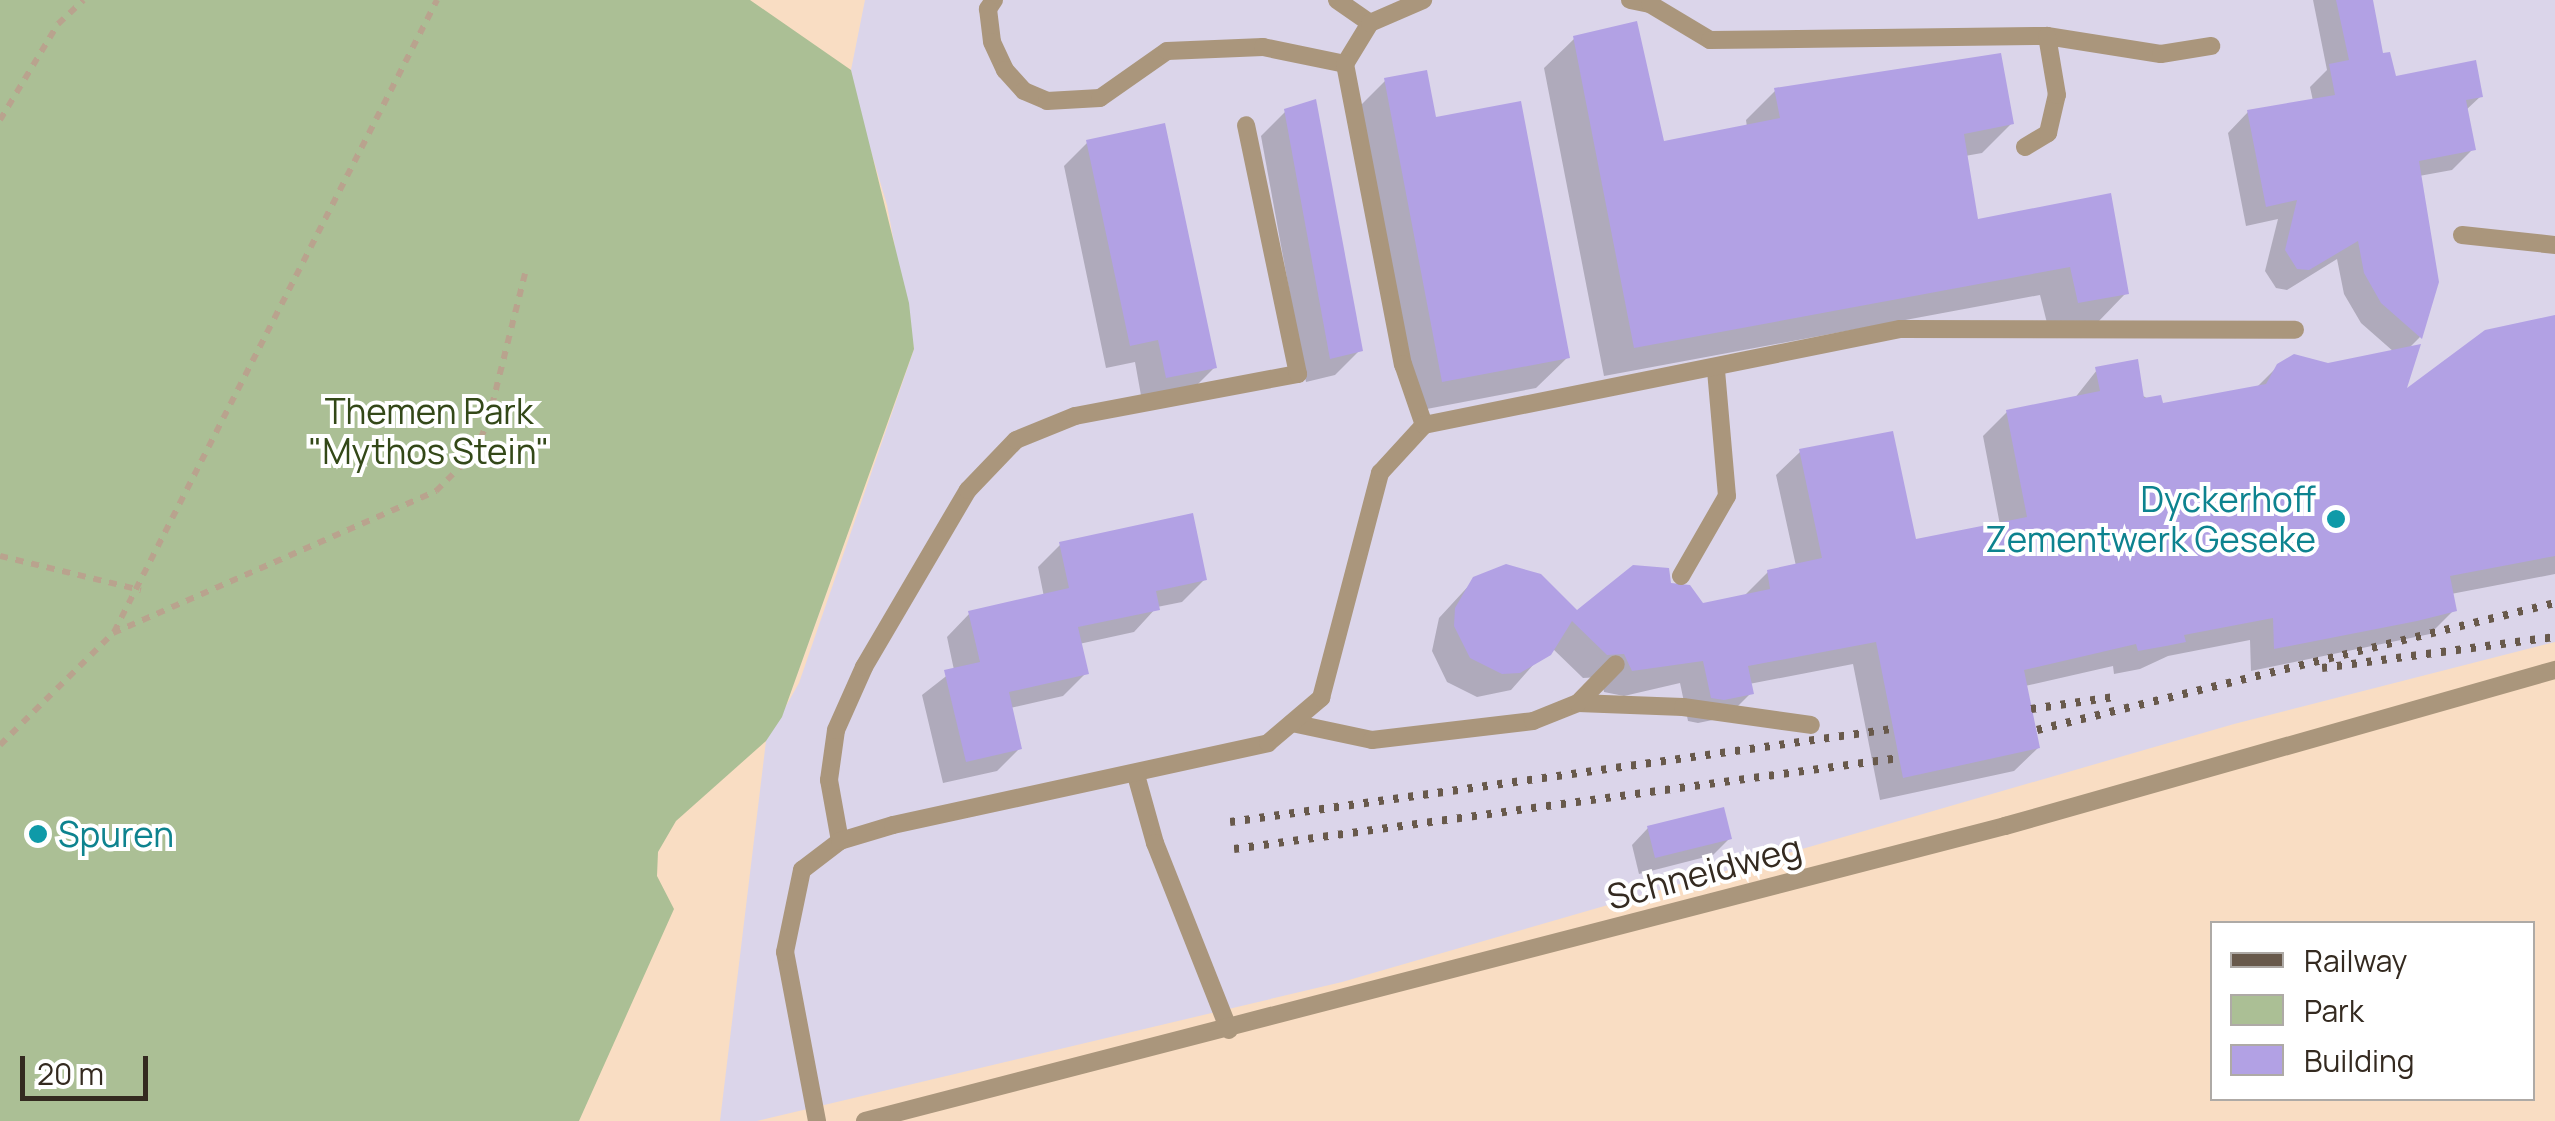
<!DOCTYPE html>
<html>
<head>
<meta charset="utf-8">
<style>
  body { margin:0 }
  #map { position:relative; width:2555px; height:1121px; overflow:hidden; background:#f9ddc3; font-family:Manrope,sans-serif }
  div>[style] { position:absolute }
  [style*='--x'] { left:calc(var(--x)*1px); top:calc(var(--y)*1px); width:calc(var(--w)*1px); rotate:calc(var(--a)*1deg) }
  .industrial>* { inset:0; background:#dbd5ea }
  .green>* { inset:0; background:#abbf95 }
  .shadow>* { inset:0; background:#0003 }
  .building>* { inset:0; background:#b2a1e4 }
  .path>* { height:6px; margin-top:-3px; transform-origin:0; background:repeating-linear-gradient(90deg,#b9a38e 0 8px,transparent 0 16px) }
  .lane>* { height:18px; margin:-9px; padding:0 9px; transform-origin:9px; border-radius:9px; background:#aa967c }
  .rail>* { height:8px; margin-top:-4px; transform-origin:0; background:repeating-linear-gradient(90deg,#68594b 0 5px,transparent 0 15px) }
  .dots>* { width:28px; height:28px; translate:-50% -50%; box-sizing:border-box; border:5px solid #fff; border-radius:50% }
  span { translate:-50% -50%; white-space:nowrap; text-align:center; line-height:1.15; -webkit-text-stroke:8px #fff; paint-order:stroke }
  .park-label { font-size:35px; color:#334818 }
  .culture-label { font-size:35px; color:#0d838f }
  .right { translate:-100% -50%; text-align:right }
  .left { translate:0 -50%; text-align:left }
  .street-label { font-size:35px; color:#342a20 }
  .legend { position:absolute; left:2210px; top:921px; width:325px; height:180px; box-sizing:border-box; background:#fff; border:2px solid #aeaaa6; margin:0; padding:12px 18px; list-style:none; font-size:30px; color:#342a20 }
  .legend li { display:flex; align-items:center; gap:20px; height:50px }
  .legend b { width:50px; border:2px solid #aeaaa6 }
  .scale { position:absolute; left:20px; top:1056px; width:128px; height:45px; box-sizing:border-box; border:5px solid #342a20; border-top:0; padding-left:12px; font-size:30px; line-height:35px; white-space:nowrap; color:#342a20; -webkit-text-stroke:8px #fff; paint-order:stroke }
</style>
</head>
<body>
<div id="map">
  <div class="industrial">
    <i style="clip-path:polygon(865px 0,2555px 0,2555px 642px,2234px 724px,1342px 982px,757px 1121px,720px 1121px,766px 741px,799px 683px,914px 349px,887px 205px,855px 98px,851px 70px)"></i>
  </div>
  <div class="green">
    <i style="clip-path:polygon(0 0,750px 0,851px 70px,909px 303px,914px 349px,782px 717px,766px 741px,676px 821px,658px 852px,657px 876px,674px 909px,579px 1121px,0 1121px)"></i>
  </div>
  <div class="shadow">
    <i style="clip-path:polygon(2313px 0,2370px 0,2381px 56px,2394px 79px,2481px 96px,2465px 111px,2473px 149px,2452px 170px,2419px 176px,2420px 337px,2409px 348px,2402px 395px,2555px 318px,2555px 574px,2451px 594px,2454px 610px,2430px 634px,2251px 671px,2250px 640px,2168px 656px,2140px 669px,2114px 674px,2113px 666px,2025px 686px,2038px 748px,2014px 771px,1880px 800px,1853px 664px,1749px 684px,1751px 693px,1727px 717px,1698px 723px,1688px 721px,1680px 683px,1624px 696px,1604px 692px,1601px 677px,1583px 678px,1550px 646px,1511px 690px,1477px 697px,1447px 682px,1432px 651px,1439px 618px,1474px 580px,1577px 613px,1668px 585px,1702px 606px,1744px 596px,1768px 572px,1796px 566px,1776px 475px,1800px 452px,1914px 542px,2000px 525px,1983px 436px,2007px 412px,2074px 399px,2097px 370px,2161px 406px,2256px 388px,2278px 366px,2328px 365px,2394px 352px,2361px 323px,2344px 294px,2337px 259px,2287px 290px,2276px 288px,2265px 271px,2278px 219px,2246px 226px,2228px 133px,2248px 112px,2313px 101px,2310px 87px,2327px 70px)"></i>
    <i style="clip-path:polygon(1574px 39px,1662px 144px,1747px 127px,1746px 120px,1776px 90px,2012px 123px,1982px 153px,1965px 156px,1976px 222px,2126px 293px,2097px 323px,2049px 331px,2040px 295px,1604px 376px,1544px 68px)"></i>
    <i style="clip-path:polygon(1385px 81px,1434px 120px,1568px 357px,1536px 388px,1411px 412px,1354px 112px)"></i>
    <i style="clip-path:polygon(1286px 111px,1360px 350px,1335px 375px,1306px 382px,1261px 136px)"></i>
    <i style="clip-path:polygon(1088px 142px,1215px 367px,1191px 391px,1142px 401px,1135px 362px,1106px 368px,1064px 166px)"></i>
    <i style="clip-path:polygon(1061px 544px,1205px 579px,1182px 602px,1157px 607px,1134px 632px,1079px 644px,1086px 673px,1063px 696px,1010px 708px,1020px 748px,997px 771px,943px 783px,922px 695px,954px 670px,947px 637px,970px 613px,1044px 597px,1038px 567px)"></i>
    <i style="clip-path:polygon(1648px 828px,1730px 838px,1713px 855px,1639px 874px,1632px 845px)"></i>
  </div>
  <div class="building">
    <i style="clip-path:polygon(2336px 0,2373px 0,2383px 53px,2390px 52px,2396px 76px,2476px 60px,2483px 97px,2466px 100px,2476px 150px,2419px 161px,2439px 282px,2422px 339px,2381px 303px,2364px 273px,2358px 241px,2309px 270px,2297px 269px,2285px 250px,2297px 200px,2266px 207px,2247px 110px,2335px 95px,2329px 64px,2349px 60px)"></i>
    <i style="clip-path:polygon(1637px 21px,1664px 141px,1780px 118px,1774px 88px,2001px 53px,2014px 124px,1964px 134px,1978px 219px,2111px 193px,2129px 294px,2078px 303px,2070px 267px,1634px 348px,1573px 36px)"></i>
    <i style="clip-path:polygon(1427px 70px,1436px 117px,1521px 101px,1570px 358px,1442px 382px,1384px 78px)"></i>
    <i style="clip-path:polygon(1316px 99px,1363px 351px,1330px 359px,1284px 109px)"></i>
    <i style="clip-path:polygon(1165px 123px,1217px 368px,1166px 378px,1158px 340px,1130px 346px,1086px 140px)"></i>
    <i style="clip-path:polygon(2555px 315px,2555px 556px,2450px 576px,2457px 611px,2417px 621px,2274px 649px,2273px 618px,2184px 635px,2186px 642px,2166px 646px,2138px 651px,2136px 644px,2024px 670px,2040px 748px,1903px 778px,1876px 642px,1748px 666px,1754px 694px,1724px 700px,1711px 698px,1703px 661px,1632px 671px,1624px 654px,1607px 655px,1572px 621px,1551px 655px,1520px 673px,1502px 674px,1470px 658px,1454px 626px,1455px 608px,1473px 577px,1506px 564px,1541px 574px,1577px 610px,1633px 565px,1669px 568px,1671px 583px,1690px 585px,1703px 603px,1770px 589px,1767px 570px,1822px 558px,1799px 449px,1893px 431px,1916px 539px,2027px 517px,2006px 410px,2100px 391px,2095px 367px,2138px 359px,2144px 398px,2161px 395px,2163px 403px,2266px 384px,2277px 364px,2294px 354px,2328px 363px,2421px 344px,2407px 388px,2485px 330px)"></i>
    <i style="clip-path:polygon(1193px 513px,1207px 580px,1156px 591px,1160px 610px,1078px 627px,1089px 674px,1009px 692px,1022px 749px,966px 762px,944px 670px,980px 662px,968px 611px,1069px 588px,1059px 542px)"></i>
    <i style="clip-path:polygon(1724px 807px,1732px 839px,1655px 858px,1647px 826px)"></i>
  </div>
  <div class="path">
    <i style="--x:0;--y:120;--w:112;--a:-58.9"></i>
    <i style="--x:58;--y:24;--w:35;--a:-43"></i>
    <i style="--x:0;--y:556;--w:145;--a:13.6"></i>
    <i style="--x:114;--y:632;--w:710;--a:-62.93"></i>
    <i style="--x:0;--y:745;--w:159;--a:-44.7"></i>
    <i style="--x:113;--y:633;--w:353;--a:-23.7"></i>
    <i style="--x:436;--y:491;--w:54;--a:-45"></i>
    <i style="--x:474;--y:453;--w:35;--a:-66"></i>
    <i style="--x:488;--y:421;--w:152;--a:-75.9"></i>
  </div>
  <div class="lane">
    <i style="--x:994;--y:0;--w:11;--a:124"></i>
    <i style="--x:988;--y:9;--w:33;--a:83"></i>
    <i style="--x:992;--y:42;--w:31;--a:65"></i>
    <i style="--x:1005;--y:70;--w:28;--a:48"></i>
    <i style="--x:1024;--y:91;--w:25;--a:23"></i>
    <i style="--x:1047;--y:101;--w:53;--a:-3.2"></i>
    <i style="--x:1100;--y:98;--w:82;--a:-35"></i>
    <i style="--x:1167;--y:51;--w:96;--a:-2.4"></i>
    <i style="--x:1263;--y:47;--w:84;--a:11.7"></i>
    <i style="--x:1337;--y:0;--w:40;--a:34.9"></i>
    <i style="--x:1370;--y:23;--w:48;--a:121.4"></i>
    <i style="--x:1345;--y:64;--w:306;--a:79.1"></i>
    <i style="--x:1403;--y:364;--w:65;--a:71"></i>
    <i style="--x:1630;--y:0;--w:20;--a:11"></i>
    <i style="--x:1650;--y:4;--w:70;--a:31"></i>
    <i style="--x:1710;--y:40;--w:337;--a:-0.7"></i>
    <i style="--x:2047;--y:36;--w:115;--a:9"></i>
    <i style="--x:2161;--y:54;--w:51;--a:-9.1"></i>
    <i style="--x:1370;--y:23;--w:58;--a:-23.5"></i>
    <i style="--x:2025;--y:147;--w:27;--a:-31"></i>
    <i style="--x:2048;--y:133;--w:39;--a:-77"></i>
    <i style="--x:2057;--y:95;--w:60;--a:-99.6"></i>
    <i style="--x:2462;--y:235;--w:94;--a:6.1"></i>
    <i style="--x:1681;--y:576;--w:92;--a:-60.1"></i>
    <i style="--x:1727;--y:496;--w:127;--a:-95"></i>
    <i style="--x:1578;--y:703;--w:105;--a:2.2"></i>
    <i style="--x:1683;--y:707;--w:129;--a:8"></i>
    <i style="--x:1292;--y:723;--w:82;--a:12"></i>
    <i style="--x:1372;--y:740;--w:162;--a:-6.7"></i>
    <i style="--x:1533;--y:721;--w:48;--a:-21.8"></i>
    <i style="--x:1578;--y:703;--w:54;--a:-45.7"></i>
    <i style="--x:1136;--y:775;--w:71;--a:74.4"></i>
    <i style="--x:1155;--y:843;--w:201;--a:68.4"></i>
    <i style="--x:840;--y:841;--w:62;--a:-100.2"></i>
    <i style="--x:829;--y:780;--w:50;--a:-82"></i>
    <i style="--x:836;--y:730;--w:69;--a:-66"></i>
    <i style="--x:864;--y:667;--w:205;--a:-59.6"></i>
    <i style="--x:968;--y:490;--w:69;--a:-46.2"></i>
    <i style="--x:1016;--y:440;--w:64;--a:-22.1"></i>
    <i style="--x:1075;--y:416;--w:227;--a:-10.7"></i>
    <i style="--x:1298;--y:374;--w:254;--a:-101.8"></i>
    <i style="--x:817;--y:1121;--w:172;--a:-100.7"></i>
    <i style="--x:785;--y:952;--w:84;--a:-78.3"></i>
    <i style="--x:802;--y:870;--w:48;--a:-37.3"></i>
    <i style="--x:840;--y:841;--w:55;--a:-16.8"></i>
    <i style="--x:893;--y:825;--w:384;--a:-12.3"></i>
    <i style="--x:1268;--y:743;--w:70;--a:-40.3"></i>
    <i style="--x:1321;--y:698;--w:233;--a:-75.3"></i>
    <i style="--x:1380;--y:473;--w:65;--a:-47.5"></i>
    <i style="--x:1424;--y:425;--w:486;--a:-11.4"></i>
    <i style="--x:1900;--y:329;--w:395;--a:0.1"></i>
    <i style="--x:865;--y:1121;--w:1178;--a:-14.51"></i>
    <i style="--x:2005;--y:826;--w:572;--a:-15.84"></i>
  </div>
  <div class="rail">
    <i style="--x:2322;--y:668;--w:235;--a:-7.6"></i>
    <i style="--x:2031;--y:709;--w:84;--a:-8.2"></i>
    <i style="--x:2037;--y:730;--w:533;--a:-13.78"></i>
    <i style="--x:1230;--y:822;--w:669;--a:-8"></i>
    <i style="--x:1234;--y:849;--w:671;--a:-7.79"></i>
  </div>
  <div class="dots">
    <i style="left:2336px;top:519px;background:#0f9aa8"></i>
    <i style="left:38px;top:834px;background:#0f9aa8"></i>
  </div>
  <div class="park-label">
    <span style="left:429px;top:431px">Themen Park<br>"Mythos Stein"</span>
  </div>
  <div class="culture-label">
    <span class="right" style="left:2316px;top:519px">Dyckerhoff<br>Zementwerk Geseke</span>
    <span class="left" style="left:58px;top:834px">Spuren</span>
  </div>
  <div class="street-label">
    <span style="left:1704px;top:872px;rotate:-15deg">Schneidweg</span>
  </div>
  <ul class="legend">
  <li><b style="height:12px;background:#68594b"></b>Railway</li>
  <li><b style="height:28px;background:#abbf95"></b>Park</li>
  <li><b style="height:28px;background:#b2a1e4"></b>Building</li>
  </ul>
  <div class="scale">20 m</div>
</div>
</body>
</html>
